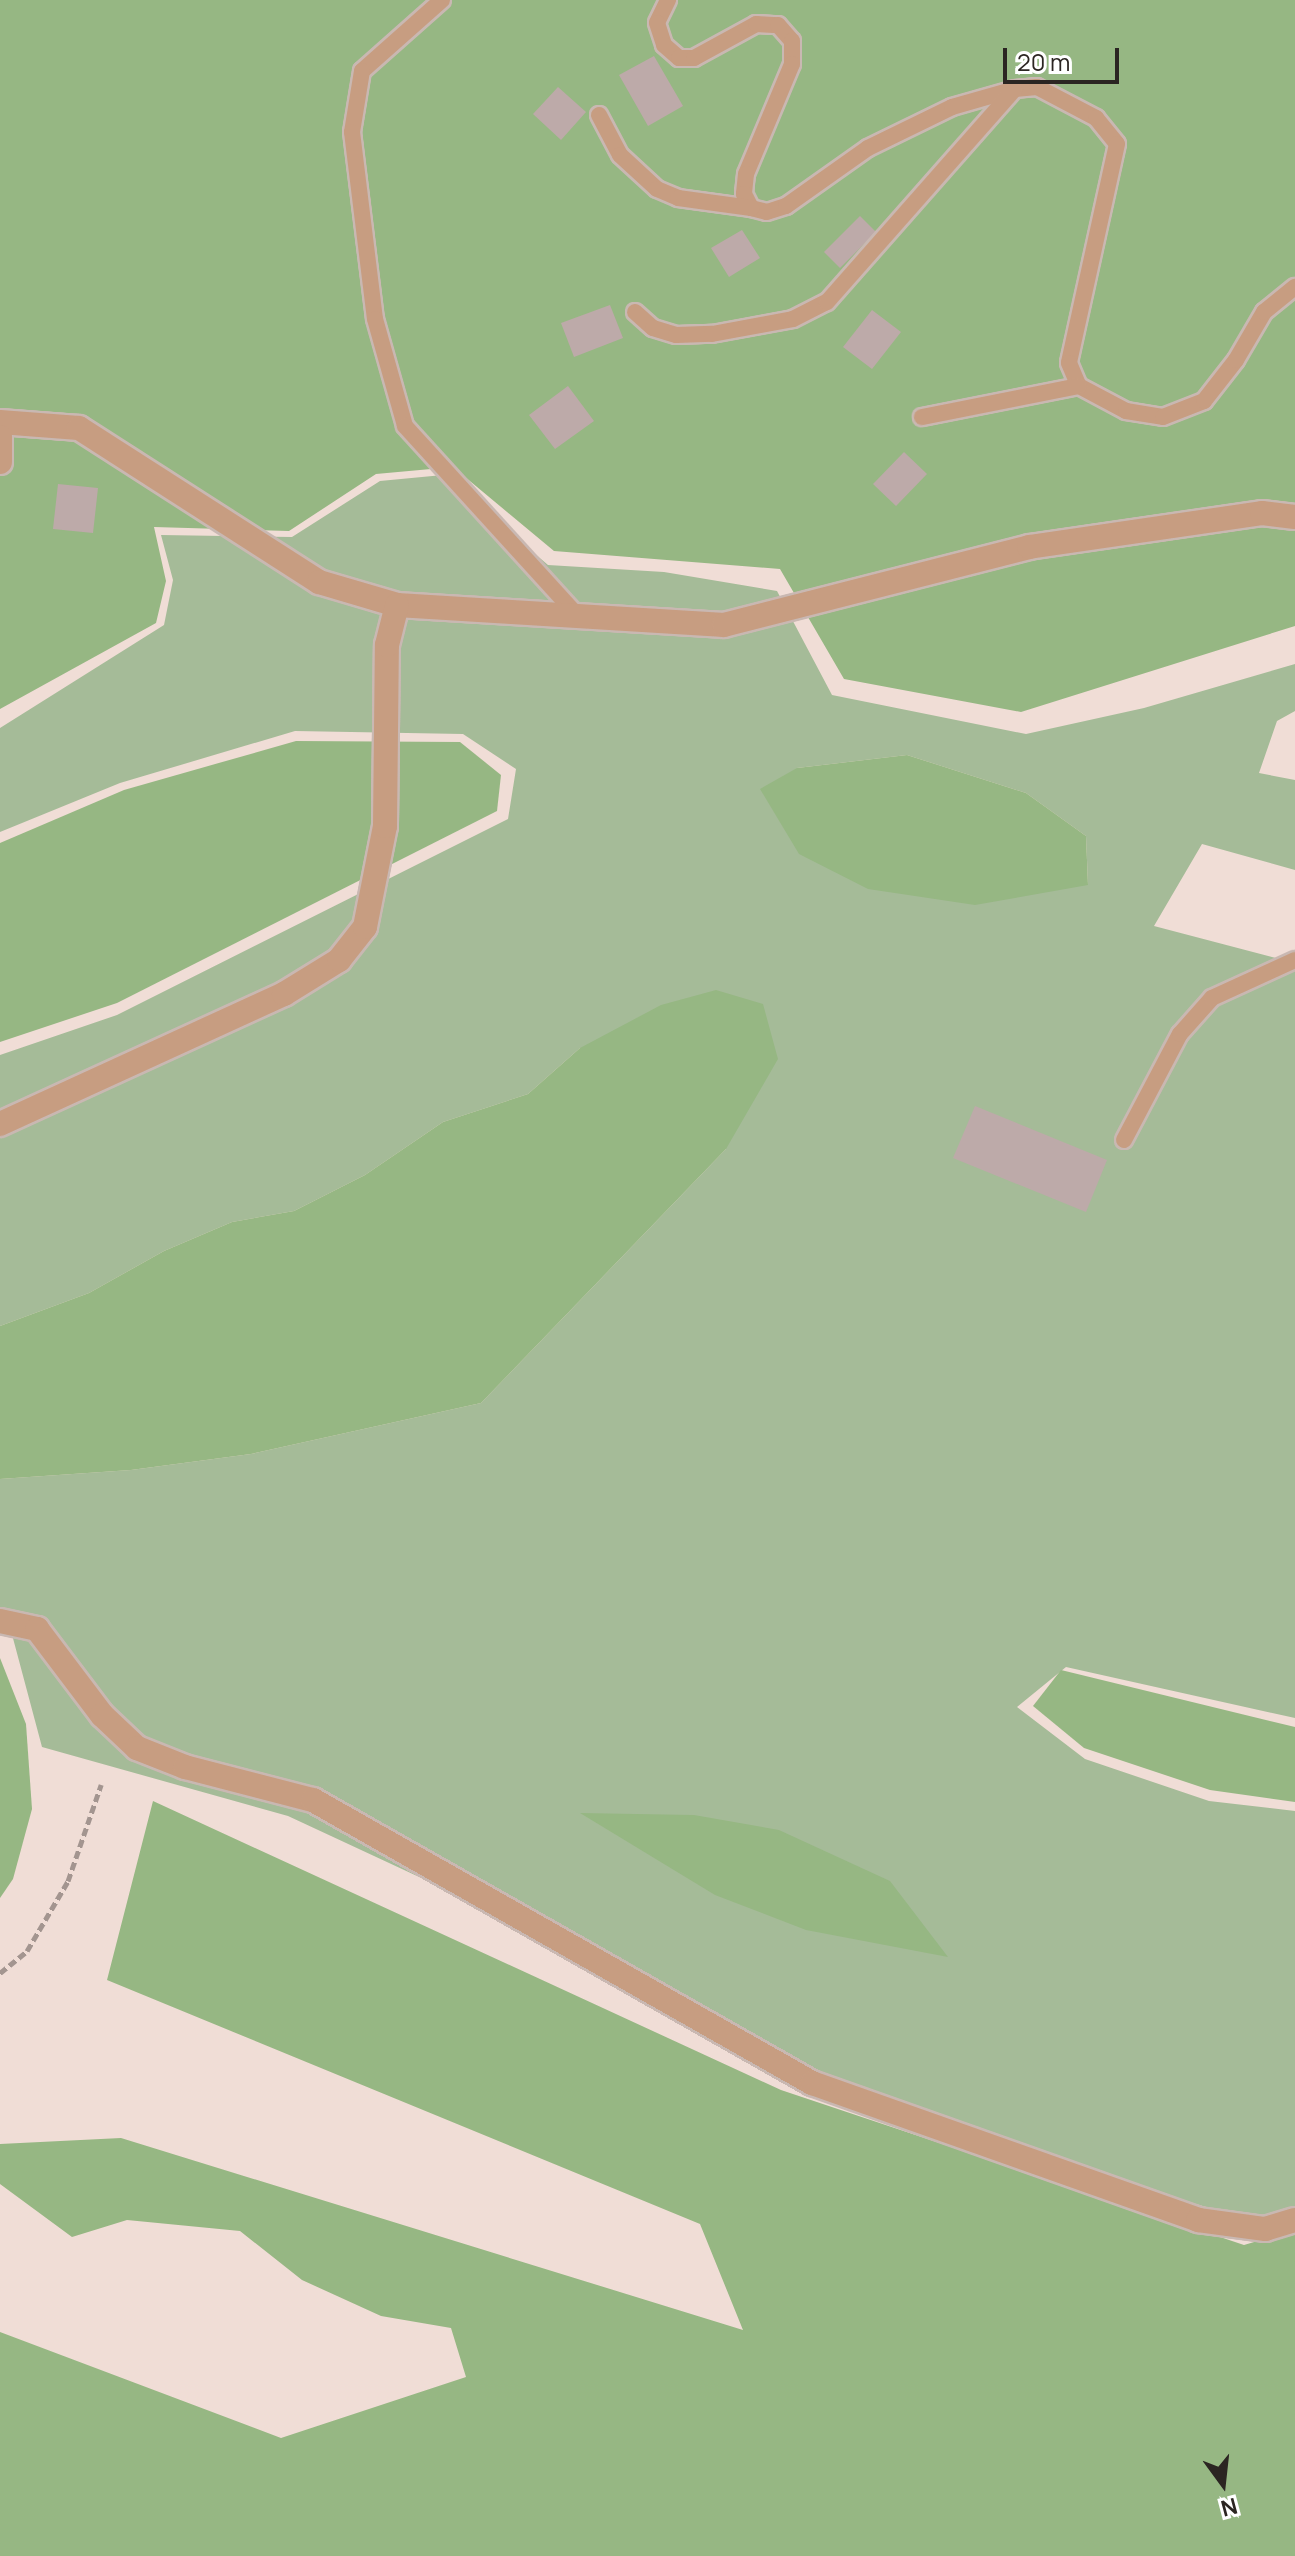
<!DOCTYPE html>
<html>
<head>
<meta charset="utf-8">
<style>
  body { margin:0 }
  #map { position:relative; width:1295px; height:2556px; overflow:hidden; background:#f0ddd6; font-family:Manrope,sans-serif }
  div>[style] { position:absolute }
  [style*='--x'] { left:calc(var(--x)*1px); top:calc(var(--y)*1px); width:calc(var(--w)*1px); rotate:calc(var(--a)*1deg) }
  .green>* { inset:0; background:#a5bb98 }
  .forest>* { inset:0; background:#96b783 }
  .building>* { inset:0; background:#bdaaa9 }
  .path>* { height:5px; margin-top:-2.5px; transform-origin:0; background:repeating-linear-gradient(90deg,#a39590 0 8px,transparent 0 12px) }
  .roads { filter:drop-shadow(2px 0 #c9b8b2) drop-shadow(-2px 0 #c9b8b2) drop-shadow(0 2px #c9b8b2) drop-shadow(0 -2px #c9b8b2) }
  .service>* { height:16px; margin:-8px; padding:0 8px; transform-origin:8px; border-radius:8px; background:#c79d81 }
  .minor>* { height:24px; margin:-12px; padding:0 12px; transform-origin:12px; border-radius:12px; background:#c79d81 }
  span { translate:-50% -50%; white-space:nowrap; text-align:center; line-height:1.15; -webkit-text-stroke:7px #fff; paint-order:stroke }
  .north { position:absolute; left:1183px; top:2444px; width:80px; height:80px; -webkit-text-stroke:6px #fff; paint-order:stroke; rotate:165deg; font-size:22px; font-weight:700; line-height:32px; text-align:center; color:#2b2522 }
  .north::after { content:''; display:block; margin:auto; width:28px; height:36px; background:#2b2522; clip-path:polygon(50% 0,100% 100%,50% 72%,0 100%) }
  .scale { position:absolute; left:1003px; top:48px; width:116px; height:36px; box-sizing:border-box; border:4px solid #2b2522; border-top:0; padding-left:10px; font-size:24px; line-height:28px; white-space:nowrap; color:#2b2522; -webkit-text-stroke:6px #fff; paint-order:stroke }
</style>
</head>
<body>
<div id="map">
  <div class="green">
    <i style="clip-path:polygon(evenodd,443px 475px,548px 565px,664px 572px,777px 591px,832px 695px,1026px 734px,1144px 708px,1295px 664px,1295px 711px,1277px 721px,1259px 773px,1295px 780px,1295px 870px,1202px 844px,1154px 926px,1295px 963px,1295px 1718px,1066px 1667px,1017px 1707px,1085px 1759px,1209px 1801px,1295px 1811px,1295px 2209px,1252px 2221px,1034px 2155px,812px 2075px,604px 1963px,288px 1816px,42px 1747px,10px 1627px,0 1626px,0 1479px,131px 1470px,251px 1454px,481px 1403px,726px 1149px,580px 1048px,528px 1094px,443px 1122px,365px 1175px,294px 1211px,232px 1222px,164px 1251px,89px 1293px,0 1326px,0 1055px,117px 1015px,508px 819px,516px 769px,463px 734px,295px 731px,120px 783px,0 832px,0 728px,164px 625px,173px 580px,161px 535px,292px 537px,380px 481px,443px 475px,907px 755px,1026px 793px,1086px 836px,1088px 884px,797px 768px,907px 755px)"></i>
  </div>
  <div class="forest">
    <i style="clip-path:polygon(0 0,1295px 0,1295px 626px,1021px 712px,844px 679px,780px 569px,554px 551px,453px 467px,376px 474px,289px 531px,154px 527px,166px 581px,156px 623px,0 709px)"></i>
    <i style="clip-path:polygon(296px 741px,460px 742px,501px 775px,497px 811px,117px 1003px,0 1042px,0 843px,124px 790px)"></i>
    <i style="clip-path:polygon(907px 755px,1026px 793px,1086px 836px,1088px 885px,975px 905px,868px 889px,799px 854px,760px 789px,797px 768px)"></i>
    <i style="clip-path:polygon(716px 990px,763px 1004px,778px 1059px,726px 1149px,481px 1403px,251px 1454px,131px 1470px,0 1479px,0 1326px,89px 1293px,164px 1251px,232px 1222px,294px 1211px,365px 1175px,443px 1122px,528px 1094px,580px 1048px,661px 1005px)"></i>
    <i style="clip-path:polygon(0 1658px,26px 1724px,32px 1809px,13px 1879px,0 1898px)"></i>
    <i style="clip-path:polygon(1061px 1670px,1295px 1727px,1295px 1802px,1210px 1790px,1084px 1748px,1033px 1706px)"></i>
    <i style="clip-path:polygon(153px 1801px,781px 2090px,1244px 2245px,1295px 2230px,1295px 2556px,0 2556px,0 2332px,281px 2438px,466px 2377px,451px 2328px,381px 2316px,302px 2280px,240px 2231px,127px 2220px,72px 2237px,0 2184px,0 2144px,121px 2138px,743px 2330px,700px 2224px,107px 1980px)"></i>
    <i style="clip-path:polygon(580px 1813px,694px 1815px,779px 1830px,890px 1881px,948px 1957px,806px 1930px,715px 1895px)"></i>
  </div>
  <div class="building">
    <i style="clip-path:polygon(654px 56px,683px 106px,648px 126px,619px 75px)"></i>
    <i style="clip-path:polygon(558px 87px,586px 112px,561px 140px,533px 114px)"></i>
    <i style="clip-path:polygon(860px 216px,876px 232px,840px 268px,824px 252px)"></i>
    <i style="clip-path:polygon(742px 230px,760px 258px,729px 277px,711px 248px)"></i>
    <i style="clip-path:polygon(610px 305px,623px 338px,574px 357px,561px 323px)"></i>
    <i style="clip-path:polygon(872px 310px,901px 332px,872px 369px,843px 347px)"></i>
    <i style="clip-path:polygon(568px 386px,594px 421px,555px 449px,529px 415px)"></i>
    <i style="clip-path:polygon(904px 452px,927px 474px,896px 506px,873px 484px)"></i>
    <i style="clip-path:polygon(58px 484px,98px 488px,93px 533px,53px 529px)"></i>
    <i style="clip-path:polygon(975px 1106px,1107px 1160px,1086px 1212px,953px 1158px)"></i>
  </div>
  <div class="path">
    <i style="--x:0;--y:1973;--w:35;--a:-39"></i>
    <i style="--x:27;--y:1951;--w:81;--a:-59.6"></i>
    <i style="--x:68;--y:1881;--w:102;--a:-71"></i>
  </div>
  <div class="roads">
    <div class="service">
      <i style="--x:442;--y:0;--w:107;--a:138.4"></i>
      <i style="--x:362;--y:71;--w:62;--a:99.3"></i>
      <i style="--x:352;--y:132;--w:188;--a:83"></i>
      <i style="--x:375;--y:319;--w:111;--a:74.3"></i>
      <i style="--x:405;--y:426;--w:254;--a:47.7"></i>
      <i style="--x:668;--y:0;--w:25;--a:116"></i>
      <i style="--x:657;--y:23;--w:23;--a:72"></i>
      <i style="--x:664;--y:45;--w:20;--a:41"></i>
      <i style="--x:679;--y:58;--w:15;--a:0"></i>
      <i style="--x:694;--y:58;--w:71;--a:-28.7"></i>
      <i style="--x:756;--y:24;--w:22;--a:3"></i>
      <i style="--x:778;--y:25;--w:21;--a:49"></i>
      <i style="--x:792;--y:41;--w:23;--a:90"></i>
      <i style="--x:792;--y:64;--w:119;--a:112.7"></i>
      <i style="--x:746;--y:174;--w:20;--a:96"></i>
      <i style="--x:744;--y:194;--w:16;--a:63"></i>
      <i style="--x:751;--y:208;--w:16;--a:14"></i>
      <i style="--x:767;--y:212;--w:20;--a:-18"></i>
      <i style="--x:786;--y:206;--w:100;--a:-35.3"></i>
      <i style="--x:868;--y:148;--w:93;--a:-26"></i>
      <i style="--x:952;--y:107;--w:66;--a:-15.9"></i>
      <i style="--x:1015;--y:89;--w:22;--a:-5"></i>
      <i style="--x:1037;--y:87;--w:67;--a:27.7"></i>
      <i style="--x:1096;--y:118;--w:33;--a:51"></i>
      <i style="--x:1117;--y:144;--w:224;--a:102.4"></i>
      <i style="--x:1069;--y:363;--w:25;--a:67"></i>
      <i style="--x:1079;--y:386;--w:53;--a:28"></i>
      <i style="--x:1126;--y:411;--w:37;--a:9"></i>
      <i style="--x:1163;--y:417;--w:44;--a:-21.3"></i>
      <i style="--x:1204;--y:401;--w:52;--a:-52"></i>
      <i style="--x:1236;--y:360;--w:56;--a:-59.7"></i>
      <i style="--x:1264;--y:312;--w:40;--a:-39"></i>
      <i style="--x:599;--y:115;--w:45;--a:62.3"></i>
      <i style="--x:620;--y:155;--w:50;--a:42.6"></i>
      <i style="--x:657;--y:189;--w:23;--a:23"></i>
      <i style="--x:678;--y:198;--w:74;--a:7.8"></i>
      <i style="--x:635;--y:312;--w:24;--a:42"></i>
      <i style="--x:653;--y:328;--w:24;--a:17"></i>
      <i style="--x:676;--y:335;--w:36;--a:-2"></i>
      <i style="--x:712;--y:334;--w:82;--a:-10.5"></i>
      <i style="--x:793;--y:319;--w:38;--a:-27"></i>
      <i style="--x:827;--y:302;--w:283;--a:-48.6"></i>
      <i style="--x:922;--y:417;--w:160;--a:-11.2"></i>
      <i style="--x:1124;--y:1140;--w:120;--a:-62.2"></i>
      <i style="--x:1180;--y:1034;--w:48;--a:-48.4"></i>
      <i style="--x:1212;--y:998;--w:91;--a:-24.6"></i>
    </div>
    <div class="minor">
      <i style="--x:0;--y:422;--w:79;--a:4.3"></i>
      <i style="--x:79;--y:428;--w:285;--a:32.7"></i>
      <i style="--x:319;--y:582;--w:81;--a:16.4"></i>
      <i style="--x:397;--y:605;--w:328;--a:3.5"></i>
      <i style="--x:724;--y:625;--w:315;--a:-14.3"></i>
      <i style="--x:1029;--y:547;--w:235;--a:-8.3"></i>
      <i style="--x:1262;--y:513;--w:33;--a:7"></i>
      <i style="--x:0;--y:437;--w:25;--a:90"></i>
      <i style="--x:0;--y:1124;--w:312;--a:-24.6"></i>
      <i style="--x:284;--y:994;--w:65;--a:-31.7"></i>
      <i style="--x:339;--y:960;--w:42;--a:-51.8"></i>
      <i style="--x:365;--y:927;--w:103;--a:-78.8"></i>
      <i style="--x:385;--y:826;--w:181;--a:-89.4"></i>
      <i style="--x:387;--y:645;--w:41;--a:-76"></i>
      <i style="--x:0;--y:1621;--w:38;--a:12"></i>
      <i style="--x:37;--y:1629;--w:108;--a:52.9"></i>
      <i style="--x:102;--y:1715;--w:48;--a:43.3"></i>
      <i style="--x:137;--y:1748;--w:52;--a:21.6"></i>
      <i style="--x:185;--y:1767;--w:132;--a:14.5"></i>
      <i style="--x:313;--y:1800;--w:574;--a:29.56"></i>
      <i style="--x:812;--y:2083;--w:410;--a:19.5"></i>
      <i style="--x:1198;--y:2220;--w:68;--a:7.7"></i>
      <i style="--x:1265;--y:2229;--w:31;--a:-17"></i>
    </div>
  </div>
  <div class="north">N</div>
  <div class="scale">20 m</div>
</div>
</body>
</html>
